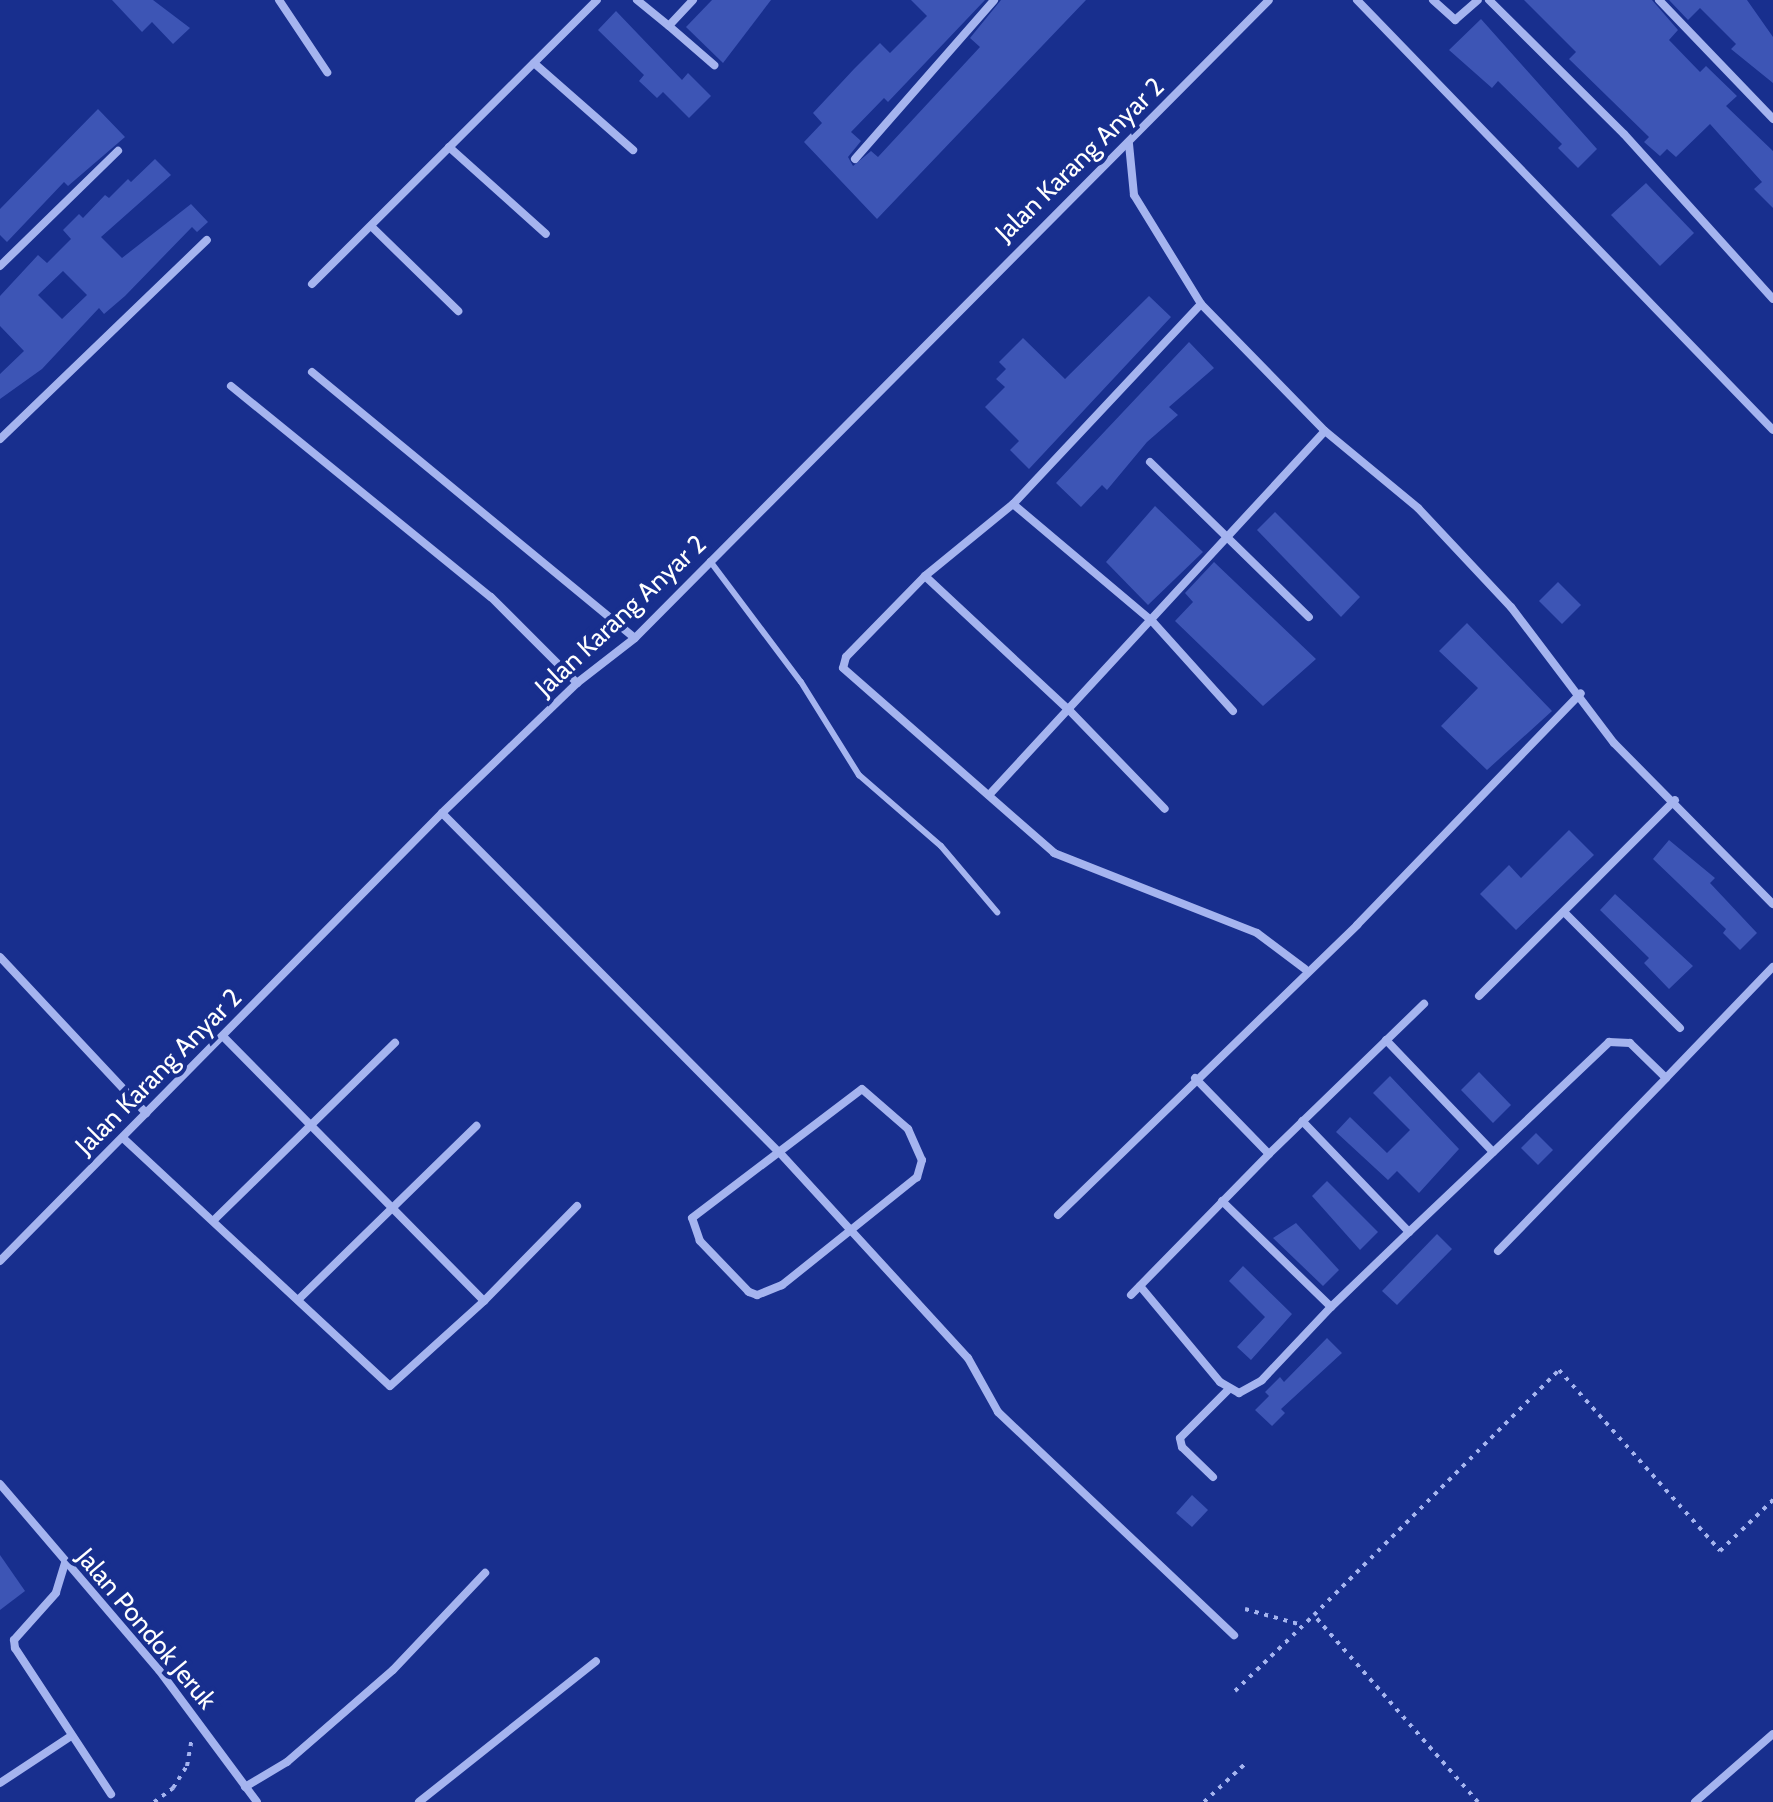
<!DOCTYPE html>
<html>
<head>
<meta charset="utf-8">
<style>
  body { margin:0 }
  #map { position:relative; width:1773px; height:1802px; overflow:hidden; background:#182f8e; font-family:Cabin,sans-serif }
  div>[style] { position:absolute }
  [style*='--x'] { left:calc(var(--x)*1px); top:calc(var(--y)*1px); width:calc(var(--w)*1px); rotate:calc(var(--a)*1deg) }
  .building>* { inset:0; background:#3d55b5 }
  .path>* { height:4px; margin-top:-2px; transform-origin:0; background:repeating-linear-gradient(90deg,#a5b4ef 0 4px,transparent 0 10px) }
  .service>* { height:6px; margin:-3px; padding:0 3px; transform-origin:3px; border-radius:3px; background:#a5b4ef }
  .minor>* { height:8px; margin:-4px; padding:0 4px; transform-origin:4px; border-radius:4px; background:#a5b4ef }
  span { translate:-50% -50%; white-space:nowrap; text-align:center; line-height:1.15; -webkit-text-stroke:8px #182f8e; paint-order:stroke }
  .street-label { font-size:26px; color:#fff }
</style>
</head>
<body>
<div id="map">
  <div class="building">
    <i style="clip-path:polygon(112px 0,153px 0,190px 28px,173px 44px,152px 22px,142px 32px)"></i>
    <i style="clip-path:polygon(712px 0,771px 0,723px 63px,686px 27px)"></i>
    <i style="clip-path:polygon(911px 0,985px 0,888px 102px,884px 98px,851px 132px,861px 141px,848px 157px,853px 166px,871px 151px,878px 157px,980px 47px,970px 38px,1001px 0,1086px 0,877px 219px,804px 142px,822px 123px,813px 113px,854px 69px,880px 43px,890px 53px,927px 16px)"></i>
    <i style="clip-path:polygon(1524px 0,1652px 0,1678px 30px,1669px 40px,1700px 72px,1706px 66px,1737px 96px,1726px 106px,1773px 151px,1773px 208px,1754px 189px,1762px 182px,1710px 124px,1676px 157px,1667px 149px,1660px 156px,1644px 142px,1649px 137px,1569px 59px,1576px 52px)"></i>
    <i style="clip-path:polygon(1669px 0,1747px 0,1773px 37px,1773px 83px,1731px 49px,1736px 44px,1700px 8px,1688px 20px)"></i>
    <i style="clip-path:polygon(616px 11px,682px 80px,688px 73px,711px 96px,689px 118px,663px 92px,657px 98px,639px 81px,644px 75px,598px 30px)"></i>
    <i style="clip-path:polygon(1481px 19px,1597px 149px,1578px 168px,1558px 148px,1562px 144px,1498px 81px,1492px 88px,1449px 50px)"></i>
    <i style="clip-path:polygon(98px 109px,125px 137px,68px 186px,64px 182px,7px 242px,0 235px,0 209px)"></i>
    <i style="clip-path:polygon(evenodd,155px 159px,171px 175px,101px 237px,122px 258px,191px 204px,208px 222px,197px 232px,192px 227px,125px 296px,104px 314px,99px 308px,42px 369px,0 399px,0 374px,24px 351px,0 326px,0 296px,38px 255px,47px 263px,71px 239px,63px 230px,79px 214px,83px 218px,105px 195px,109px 198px,128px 179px,131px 182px,155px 159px,63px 271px,87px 295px,62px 319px,38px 295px,63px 271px)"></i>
    <i style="clip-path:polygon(1646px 183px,1694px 233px,1660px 266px,1611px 215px)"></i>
    <i style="clip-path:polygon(1149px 296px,1171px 317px,1029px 469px,1010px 450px,1019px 441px,985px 407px,1005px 387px,996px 379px,1006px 369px,999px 362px,1023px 338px,1065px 379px)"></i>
    <i style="clip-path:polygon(1189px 342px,1214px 368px,1169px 407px,1178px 415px,1147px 442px,1107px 490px,1102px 485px,1081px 507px,1056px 483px)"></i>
    <i style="clip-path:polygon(1155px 506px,1203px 552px,1148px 605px,1106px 562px)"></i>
    <i style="clip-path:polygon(1275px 512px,1360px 597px,1341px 617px,1257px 530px)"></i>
    <i style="clip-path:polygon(1214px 562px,1316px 659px,1263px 706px,1175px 621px,1193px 602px,1185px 593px)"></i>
    <i style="clip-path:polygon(1558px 582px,1581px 605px,1562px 624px,1539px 601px)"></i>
    <i style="clip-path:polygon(1467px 623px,1552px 711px,1487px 770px,1441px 726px,1478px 688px,1439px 651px)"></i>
    <i style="clip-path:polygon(1569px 830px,1594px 855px,1516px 930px,1480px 894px,1509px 865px,1521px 878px)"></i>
    <i style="clip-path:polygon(1669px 840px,1715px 878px,1710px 883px,1757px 933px,1740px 950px,1723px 933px,1726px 929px,1653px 859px)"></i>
    <i style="clip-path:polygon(1615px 894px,1693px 966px,1669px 989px,1644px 963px,1649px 958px,1600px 910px)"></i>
    <i style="clip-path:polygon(1479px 1072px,1511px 1105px,1493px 1123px,1461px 1090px)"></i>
    <i style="clip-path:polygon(1390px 1076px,1459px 1149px,1419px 1193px,1397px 1171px,1388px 1180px,1336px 1132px,1350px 1117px,1387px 1153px,1410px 1130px,1373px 1093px)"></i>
    <i style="clip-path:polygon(1536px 1133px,1553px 1150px,1538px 1165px,1521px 1148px)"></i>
    <i style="clip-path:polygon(1327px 1181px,1378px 1232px,1360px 1250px,1312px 1196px)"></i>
    <i style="clip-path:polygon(1296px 1223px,1339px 1270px,1323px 1286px,1273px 1238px)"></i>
    <i style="clip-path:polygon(1437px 1234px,1452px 1249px,1397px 1305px,1382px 1291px)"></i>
    <i style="clip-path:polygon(1243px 1266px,1292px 1314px,1251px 1360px,1237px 1347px,1265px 1317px,1229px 1281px)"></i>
    <i style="clip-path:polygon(1327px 1338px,1342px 1353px,1281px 1409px,1285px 1413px,1272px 1426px,1255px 1410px,1269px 1396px,1265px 1392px,1280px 1377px,1284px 1382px)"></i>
    <i style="clip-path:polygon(1192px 1495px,1208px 1510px,1192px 1527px,1176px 1513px)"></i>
    <i style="clip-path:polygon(0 1555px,25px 1591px,0 1610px)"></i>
  </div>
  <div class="path">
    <i style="--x:1245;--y:1609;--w:59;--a:15.7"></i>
    <i style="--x:1235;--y:1691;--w:110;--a:-43.9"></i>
    <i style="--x:154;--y:1802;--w:24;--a:-36"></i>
    <i style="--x:173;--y:1788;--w:26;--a:-58"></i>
    <i style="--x:187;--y:1766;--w:28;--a:-80"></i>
    <i style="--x:1204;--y:1802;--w:57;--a:-42.9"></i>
    <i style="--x:1478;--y:1802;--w:249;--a:-131.3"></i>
    <i style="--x:1314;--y:1615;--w:346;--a:-45"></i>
    <i style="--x:1559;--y:1370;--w:242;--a:48.3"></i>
    <i style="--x:1720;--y:1551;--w:74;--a:-43.9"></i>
  </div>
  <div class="service">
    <i style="--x:710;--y:561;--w:151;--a:53.1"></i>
    <i style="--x:801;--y:682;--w:110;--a:58.1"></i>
    <i style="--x:859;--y:775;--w:108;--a:40.9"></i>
    <i style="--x:941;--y:846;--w:87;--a:49.7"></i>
  </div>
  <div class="minor">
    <i style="--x:279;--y:0;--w:87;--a:56.3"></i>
    <i style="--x:637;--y:0;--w:41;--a:39.1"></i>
    <i style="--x:693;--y:0;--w:35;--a:133"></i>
    <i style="--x:669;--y:26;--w:60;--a:40.9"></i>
    <i style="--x:1357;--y:0;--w:598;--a:45.95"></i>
    <i style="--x:1433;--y:0;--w:30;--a:42"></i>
    <i style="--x:1455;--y:20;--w:30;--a:-41"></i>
    <i style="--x:1489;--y:0;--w:190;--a:44.8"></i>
    <i style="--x:1624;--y:134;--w:222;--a:47.9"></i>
    <i style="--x:1659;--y:0;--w:165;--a:46.2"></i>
    <i style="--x:534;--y:63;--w:132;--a:41.3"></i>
    <i style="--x:1129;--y:144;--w:51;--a:84.4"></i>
    <i style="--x:1134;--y:195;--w:128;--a:58.4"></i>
    <i style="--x:1201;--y:304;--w:177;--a:45.7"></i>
    <i style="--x:1325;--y:431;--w:121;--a:39.6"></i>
    <i style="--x:1418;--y:508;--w:136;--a:46.8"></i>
    <i style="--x:1511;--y:607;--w:171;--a:52.9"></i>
    <i style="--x:1614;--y:743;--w:226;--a:45.4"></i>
    <i style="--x:449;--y:147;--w:130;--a:41.9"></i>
    <i style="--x:855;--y:159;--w:211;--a:-48.8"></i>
    <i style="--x:371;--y:226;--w:122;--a:44.3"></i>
    <i style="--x:0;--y:266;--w:165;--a:-44.3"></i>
    <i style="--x:312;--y:284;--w:402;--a:-44.9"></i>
    <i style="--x:1201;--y:304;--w:274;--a:133.2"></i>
    <i style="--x:1013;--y:504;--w:114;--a:140.7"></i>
    <i style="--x:925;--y:576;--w:113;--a:134.3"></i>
    <i style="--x:846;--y:657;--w:11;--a:105"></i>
    <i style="--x:843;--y:668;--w:281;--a:41.2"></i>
    <i style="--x:1054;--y:853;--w:218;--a:21.5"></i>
    <i style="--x:1257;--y:933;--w:60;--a:36.9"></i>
    <i style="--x:312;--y:372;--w:418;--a:39.5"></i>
    <i style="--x:231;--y:386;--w:335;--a:39.1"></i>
    <i style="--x:491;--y:597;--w:122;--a:45"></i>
    <i style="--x:0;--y:439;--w:287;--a:-43.9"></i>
    <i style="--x:1150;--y:462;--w:222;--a:44.3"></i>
    <i style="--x:1013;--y:504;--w:182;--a:40.1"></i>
    <i style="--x:1152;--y:621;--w:121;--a:48"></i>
    <i style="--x:925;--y:576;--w:198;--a:43"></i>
    <i style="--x:1070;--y:711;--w:136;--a:45.9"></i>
    <i style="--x:989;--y:795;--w:495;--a:-47.3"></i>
    <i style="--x:442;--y:813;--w:479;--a:45.2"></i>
    <i style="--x:780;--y:1153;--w:278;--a:47.5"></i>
    <i style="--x:968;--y:1358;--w:62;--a:60.9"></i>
    <i style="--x:998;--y:1412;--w:325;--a:43.4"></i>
    <i style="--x:1564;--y:912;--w:164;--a:45"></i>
    <i style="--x:0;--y:957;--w:214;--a:46.9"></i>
    <i style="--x:1479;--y:996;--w:277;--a:-45"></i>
    <i style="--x:1386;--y:1040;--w:155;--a:46.3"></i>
    <i style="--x:1195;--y:1078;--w:106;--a:45.8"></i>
    <i style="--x:1269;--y:1154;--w:216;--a:-44.1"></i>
    <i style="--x:862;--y:1089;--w:61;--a:41"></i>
    <i style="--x:908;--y:1129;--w:34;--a:66"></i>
    <i style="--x:922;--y:1160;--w:18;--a:106"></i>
    <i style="--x:917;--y:1177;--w:173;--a:141.3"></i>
    <i style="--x:782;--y:1285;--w:27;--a:158"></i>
    <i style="--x:757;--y:1295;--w:9;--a:-159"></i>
    <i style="--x:749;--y:1292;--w:71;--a:-133.9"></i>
    <i style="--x:700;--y:1241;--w:24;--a:-109"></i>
    <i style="--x:692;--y:1218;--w:213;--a:-37.2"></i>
    <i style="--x:123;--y:1138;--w:364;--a:42.9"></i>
    <i style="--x:390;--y:1386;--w:127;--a:-42.1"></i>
    <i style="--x:484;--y:1301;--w:372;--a:-134.6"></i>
    <i style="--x:1222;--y:1201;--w:152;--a:44.2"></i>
    <i style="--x:1331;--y:1307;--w:108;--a:-43.9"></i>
    <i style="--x:1409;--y:1232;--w:154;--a:-133.9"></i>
    <i style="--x:1058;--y:1215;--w:417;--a:-44.1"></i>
    <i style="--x:1357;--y:925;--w:322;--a:-46"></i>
    <i style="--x:215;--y:1219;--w:252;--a:-44.4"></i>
    <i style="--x:1409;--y:1232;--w:276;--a:-43.5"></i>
    <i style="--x:1609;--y:1042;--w:21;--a:3"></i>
    <i style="--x:1630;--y:1043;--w:50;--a:44.2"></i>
    <i style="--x:1666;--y:1078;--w:154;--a:-46.1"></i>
    <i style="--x:1498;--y:1251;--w:241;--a:-45.8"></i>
    <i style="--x:0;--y:1261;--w:629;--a:-45.39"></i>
    <i style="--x:442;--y:813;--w:187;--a:-43.9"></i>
    <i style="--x:577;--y:683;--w:73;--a:-37.8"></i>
    <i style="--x:635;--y:638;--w:899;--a:-45.18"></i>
    <i style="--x:1140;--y:1286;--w:125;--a:50.2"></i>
    <i style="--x:1220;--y:1382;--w:22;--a:30"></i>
    <i style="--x:1239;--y:1393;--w:26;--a:-29"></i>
    <i style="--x:1262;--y:1380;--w:100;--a:-46.6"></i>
    <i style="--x:1131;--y:1295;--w:197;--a:-45.6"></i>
    <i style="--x:299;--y:1299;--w:248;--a:-44.3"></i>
    <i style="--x:484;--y:1301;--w:133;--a:-45.6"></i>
    <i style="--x:1213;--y:1477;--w:43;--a:-135.9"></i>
    <i style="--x:1182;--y:1447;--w:9;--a:-103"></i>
    <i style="--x:1180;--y:1438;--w:68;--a:-45"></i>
    <i style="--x:0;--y:1484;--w:245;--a:49.5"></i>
    <i style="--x:159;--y:1670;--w:164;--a:53.4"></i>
    <i style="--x:65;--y:1563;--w:31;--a:107"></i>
    <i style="--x:56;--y:1593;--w:63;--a:131.8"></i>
    <i style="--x:14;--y:1640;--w:8;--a:83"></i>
    <i style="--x:15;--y:1648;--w:175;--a:56.7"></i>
    <i style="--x:0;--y:1783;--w:85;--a:-33.5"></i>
    <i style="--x:245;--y:1787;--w:49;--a:-30.8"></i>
    <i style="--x:287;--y:1762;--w:140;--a:-41"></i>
    <i style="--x:393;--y:1670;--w:134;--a:-46.5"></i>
    <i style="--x:419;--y:1802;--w:226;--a:-38.5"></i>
    <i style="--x:1695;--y:1802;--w:103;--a:-41.1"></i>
  </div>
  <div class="street-label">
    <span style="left:1080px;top:160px;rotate:-44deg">Jalan Karang Anyar 2</span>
    <span style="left:621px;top:616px;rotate:-43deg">Jalan Karang Anyar 2</span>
    <span style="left:159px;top:1072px;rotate:-45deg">Jalan Karang Anyar 2</span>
    <span style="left:146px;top:1629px;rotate:50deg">Jalan Pondok Jeruk</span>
  </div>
</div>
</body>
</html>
